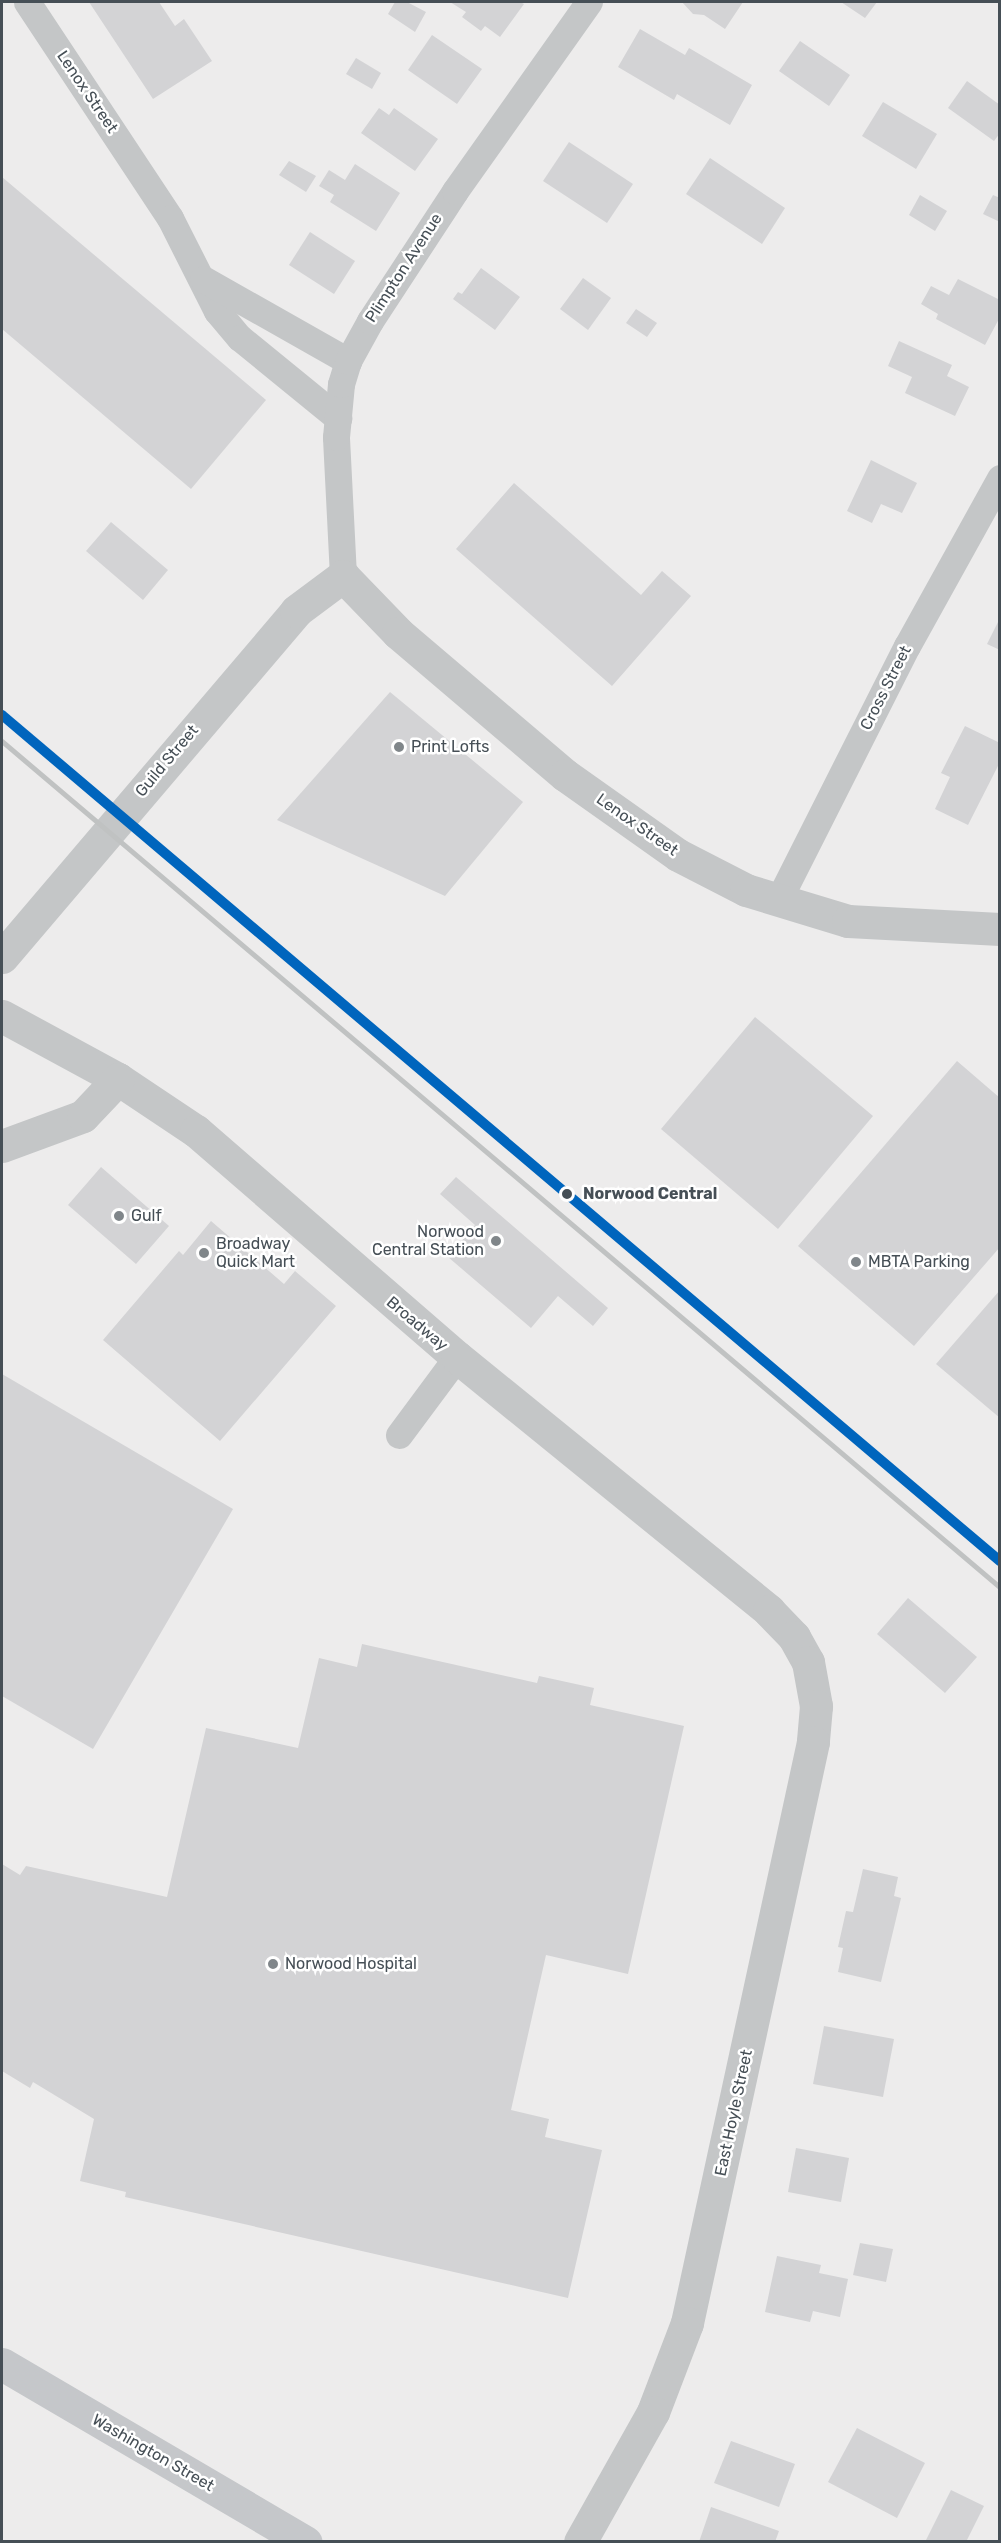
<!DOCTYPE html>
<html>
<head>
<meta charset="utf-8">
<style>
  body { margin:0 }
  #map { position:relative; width:1001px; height:2543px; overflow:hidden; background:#edecec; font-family:Rubik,sans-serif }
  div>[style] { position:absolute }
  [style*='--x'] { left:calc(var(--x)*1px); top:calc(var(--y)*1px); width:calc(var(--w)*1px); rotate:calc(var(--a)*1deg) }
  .building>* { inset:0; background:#d3d3d5 }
  .minor>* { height:27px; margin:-13.5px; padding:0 13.5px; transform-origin:13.5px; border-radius:13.5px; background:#c4c6c7 }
  .tertiary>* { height:33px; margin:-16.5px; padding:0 16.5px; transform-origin:16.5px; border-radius:16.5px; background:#c4c6c7 }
  .secondary>* { height:33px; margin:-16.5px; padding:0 16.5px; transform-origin:16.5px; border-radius:16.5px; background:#c5c7ca }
  .rail>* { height:4.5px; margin:-2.25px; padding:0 2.25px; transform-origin:2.25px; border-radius:2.25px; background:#c0c2c2 }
  .rail-1>* { height:10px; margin:-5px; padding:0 5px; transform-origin:5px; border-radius:5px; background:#0065bd }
  .dots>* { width:16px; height:16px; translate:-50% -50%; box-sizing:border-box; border:3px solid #fff; border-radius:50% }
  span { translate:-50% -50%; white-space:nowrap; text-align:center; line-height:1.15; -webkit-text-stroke:5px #fff; paint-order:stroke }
  .street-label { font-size:16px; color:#464f56 }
  .poi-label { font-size:16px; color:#464f56 }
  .left { translate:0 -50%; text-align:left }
  .right { translate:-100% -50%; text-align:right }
  .stop-label { font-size:16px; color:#464f56; font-weight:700 }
  .frame { position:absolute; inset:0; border:3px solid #464f56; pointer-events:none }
</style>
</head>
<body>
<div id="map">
  <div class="building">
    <i style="clip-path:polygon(89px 2px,159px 2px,175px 26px,184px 19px,212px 61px,153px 99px)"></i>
    <i style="clip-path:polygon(395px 2px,407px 2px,426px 12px,415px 32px,388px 14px)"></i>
    <i style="clip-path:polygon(450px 2px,520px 2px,524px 4px,500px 37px,485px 26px,481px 31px,462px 17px,466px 12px)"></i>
    <i style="clip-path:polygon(682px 2px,743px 2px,725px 29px,704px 15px,693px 14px)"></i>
    <i style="clip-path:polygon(841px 2px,877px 2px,865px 18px)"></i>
    <i style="clip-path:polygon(640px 29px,685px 55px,689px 48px,752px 85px,730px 125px,677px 94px,674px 100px,618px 67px)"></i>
    <i style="clip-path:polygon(432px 35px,482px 69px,457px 104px,408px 70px)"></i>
    <i style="clip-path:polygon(800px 41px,850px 75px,829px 106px,779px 71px)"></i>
    <i style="clip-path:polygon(356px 58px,381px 73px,372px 89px,346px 74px)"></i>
    <i style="clip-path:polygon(967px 81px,1000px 105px,1000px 133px,994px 141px,948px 108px)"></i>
    <i style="clip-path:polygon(883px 102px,937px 134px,916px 169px,862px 136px)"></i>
    <i style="clip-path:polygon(379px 108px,389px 115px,394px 108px,438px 139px,415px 171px,361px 133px)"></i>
    <i style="clip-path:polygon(569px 142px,633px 184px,607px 223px,543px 181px)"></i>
    <i style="clip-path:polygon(710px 158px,785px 208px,762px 244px,686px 194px)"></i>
    <i style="clip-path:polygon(289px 161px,316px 176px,306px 192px,279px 175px)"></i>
    <i style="clip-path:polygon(355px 164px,400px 193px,376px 231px,330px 202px,334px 195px,319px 186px,329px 170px,345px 180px)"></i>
    <i style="clip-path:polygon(2px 177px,266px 400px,191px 489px,2px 329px)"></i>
    <i style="clip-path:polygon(920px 195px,947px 211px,935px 231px,909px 215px)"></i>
    <i style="clip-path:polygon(993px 195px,1000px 198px,1000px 222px,983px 214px)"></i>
    <i style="clip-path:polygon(310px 232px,355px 261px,334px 294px,289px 265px)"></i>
    <i style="clip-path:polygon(481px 268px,520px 297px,495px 330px,453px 299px,458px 292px,462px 294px)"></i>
    <i style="clip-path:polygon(583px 278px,611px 298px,588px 330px,560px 309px)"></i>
    <i style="clip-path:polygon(958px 279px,1000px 300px,1000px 317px,985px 345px,936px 319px,938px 314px,921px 304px,931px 286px,949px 295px)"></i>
    <i style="clip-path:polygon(636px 309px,657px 323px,647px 337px,626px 323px)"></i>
    <i style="clip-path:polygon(899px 341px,952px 365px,947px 376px,969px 387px,955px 416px,905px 393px,912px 377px,888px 366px)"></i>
    <i style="clip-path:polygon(871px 460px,917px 483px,902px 513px,881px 504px,872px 523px,847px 511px)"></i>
    <i style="clip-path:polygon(514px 483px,641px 595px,662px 571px,691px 596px,612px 686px,456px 549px)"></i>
    <i style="clip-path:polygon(111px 522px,168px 570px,143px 600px,86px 551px)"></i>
    <i style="clip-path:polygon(1000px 618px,1000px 650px,987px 644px)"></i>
    <i style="clip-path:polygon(390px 692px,523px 802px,445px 896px,277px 820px)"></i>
    <i style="clip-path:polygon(965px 726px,1000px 743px,1000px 762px,968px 825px,935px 809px,950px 777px,941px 773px)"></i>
    <i style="clip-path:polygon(755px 1017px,873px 1116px,778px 1229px,661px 1129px)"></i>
    <i style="clip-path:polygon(957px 1061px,1000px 1098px,1000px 1247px,914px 1346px,798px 1246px)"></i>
    <i style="clip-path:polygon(101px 1167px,169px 1226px,136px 1264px,68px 1205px)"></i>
    <i style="clip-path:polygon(456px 1177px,608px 1308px,593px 1326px,558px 1296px,531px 1328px,448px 1257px,475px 1225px,440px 1194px)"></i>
    <i style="clip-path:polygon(211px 1221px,284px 1284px,295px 1271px,336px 1306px,220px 1441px,103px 1340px,179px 1251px,183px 1255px)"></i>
    <i style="clip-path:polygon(1000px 1290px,1000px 1418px,936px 1364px)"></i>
    <i style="clip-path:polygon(2px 1374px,233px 1509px,93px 1749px,2px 1696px)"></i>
    <i style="clip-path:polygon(908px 1598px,977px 1657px,945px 1693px,877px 1634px)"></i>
    <i style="clip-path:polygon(362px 1644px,537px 1683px,539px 1676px,594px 1688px,590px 1705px,684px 1726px,628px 1974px,546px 1955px,511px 2110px,549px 2119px,545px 2137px,602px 2150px,568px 2298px,125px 2197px,126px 2192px,80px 2181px,94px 2119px,33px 2082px,30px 2088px,2px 2071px,2px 1864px,20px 1875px,26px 1866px,167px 1897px,206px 1728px,298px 1748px,319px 1658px,357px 1667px)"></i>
    <i style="clip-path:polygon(863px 1869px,898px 1877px,894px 1896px,901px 1898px,881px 1982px,838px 1972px,843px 1948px,838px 1947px,846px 1911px,853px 1912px)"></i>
    <i style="clip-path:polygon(824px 2026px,894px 2039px,883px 2097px,813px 2084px)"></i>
    <i style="clip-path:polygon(796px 2148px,849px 2158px,841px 2202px,788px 2192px)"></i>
    <i style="clip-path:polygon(860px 2243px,893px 2249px,886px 2282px,853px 2275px)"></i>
    <i style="clip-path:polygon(777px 2256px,821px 2265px,819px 2273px,848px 2279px,840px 2317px,813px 2311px,810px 2322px,765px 2312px)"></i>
    <i style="clip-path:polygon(857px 2428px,925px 2463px,897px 2518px,828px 2482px)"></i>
    <i style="clip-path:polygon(731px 2441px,795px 2464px,779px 2507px,714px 2483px)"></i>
    <i style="clip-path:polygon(951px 2490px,984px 2506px,966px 2542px,925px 2542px)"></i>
    <i style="clip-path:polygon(711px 2507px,779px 2531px,775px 2542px,699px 2542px)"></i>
  </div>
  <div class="minor">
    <i style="--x:27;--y:2;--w:259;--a:56.5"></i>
    <i style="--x:170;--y:218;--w:104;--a:63.2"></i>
    <i style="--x:217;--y:311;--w:35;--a:50"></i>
    <i style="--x:240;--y:338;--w:127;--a:39.2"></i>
    <i style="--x:203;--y:279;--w:167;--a:29.5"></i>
    <i style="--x:343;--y:576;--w:139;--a:-92.9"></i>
    <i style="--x:336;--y:437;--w:53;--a:-84.6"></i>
    <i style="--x:341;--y:384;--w:24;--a:-73"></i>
    <i style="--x:348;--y:361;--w:46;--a:-61.2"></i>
    <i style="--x:370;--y:321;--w:155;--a:-56.8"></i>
    <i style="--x:455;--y:191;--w:232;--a:-54.7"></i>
    <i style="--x:778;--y:901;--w:286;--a:-63.2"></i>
    <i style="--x:907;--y:646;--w:192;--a:-61"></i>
    <i style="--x:399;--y:1435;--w:97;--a:-53.4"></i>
  </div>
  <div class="tertiary">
    <i style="--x:2;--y:957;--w:454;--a:-49.6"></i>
    <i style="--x:296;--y:611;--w:59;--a:-36.7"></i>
    <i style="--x:343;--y:576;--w:79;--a:46"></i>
    <i style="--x:398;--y:633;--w:219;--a:40.4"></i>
    <i style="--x:565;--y:775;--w:138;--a:35.3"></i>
    <i style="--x:678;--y:855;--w:76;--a:27.2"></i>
    <i style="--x:746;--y:890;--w:107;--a:16.9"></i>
    <i style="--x:848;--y:921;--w:152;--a:3"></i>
    <i style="--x:2;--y:1016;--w:132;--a:28.5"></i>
    <i style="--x:118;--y:1079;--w:94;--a:33.7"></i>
    <i style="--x:196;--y:1131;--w:345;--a:40.9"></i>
    <i style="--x:457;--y:1357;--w:402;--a:39.1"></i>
    <i style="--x:769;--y:1611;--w:36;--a:46"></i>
    <i style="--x:794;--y:1637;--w:29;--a:61"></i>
    <i style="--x:808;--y:1662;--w:45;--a:79.7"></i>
    <i style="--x:816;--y:1706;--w:36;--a:95"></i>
    <i style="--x:813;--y:1742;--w:595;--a:102.24"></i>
    <i style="--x:687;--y:2323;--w:95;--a:110.9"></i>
    <i style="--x:653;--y:2412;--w:149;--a:119.3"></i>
    <i style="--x:2;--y:1146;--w:86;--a:-20.3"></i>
    <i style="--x:83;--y:1116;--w:51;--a:-46.6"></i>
  </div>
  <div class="secondary">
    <i style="--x:2;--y:2364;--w:352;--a:30.4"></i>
  </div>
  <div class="rail">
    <i style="--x:2;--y:741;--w:1308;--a:40.29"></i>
  </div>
  <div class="rail-1">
    <i style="--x:2;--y:715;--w:1308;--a:40.29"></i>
  </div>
  <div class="dots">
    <i style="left:399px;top:747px;background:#80868a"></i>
    <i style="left:567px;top:1194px;background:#464f56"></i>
    <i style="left:119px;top:1216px;background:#80868a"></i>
    <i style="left:496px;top:1241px;background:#80868a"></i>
    <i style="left:204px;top:1253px;background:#80868a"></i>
    <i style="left:856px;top:1262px;background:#80868a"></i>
    <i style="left:273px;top:1964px;background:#80868a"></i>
  </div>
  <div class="street-label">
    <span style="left:87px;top:92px;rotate:56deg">Lenox Street</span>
    <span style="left:404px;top:268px;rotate:-57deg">Plimpton Avenue</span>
    <span style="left:886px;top:688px;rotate:-63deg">Cross Street</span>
    <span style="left:167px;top:761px;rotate:-50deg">Guild Street</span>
    <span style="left:637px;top:825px;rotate:35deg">Lenox Street</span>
    <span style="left:417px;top:1324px;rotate:40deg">Broadway</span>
    <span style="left:734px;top:2113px;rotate:-78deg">East Hoyle Street</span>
    <span style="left:153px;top:2453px;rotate:30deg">Washington Street</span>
  </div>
  <div class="poi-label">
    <span class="left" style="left:411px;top:747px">Print Lofts</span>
    <span class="left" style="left:131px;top:1216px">Gulf</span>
    <span class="right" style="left:484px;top:1241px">Norwood<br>Central Station</span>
    <span class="left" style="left:216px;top:1253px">Broadway<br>Quick Mart</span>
    <span class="left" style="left:868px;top:1262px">MBTA Parking</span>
    <span class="left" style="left:285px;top:1964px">Norwood Hospital</span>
  </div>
  <div class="stop-label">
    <span class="left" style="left:583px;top:1194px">Norwood Central</span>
  </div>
  <div class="frame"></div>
</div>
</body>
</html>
